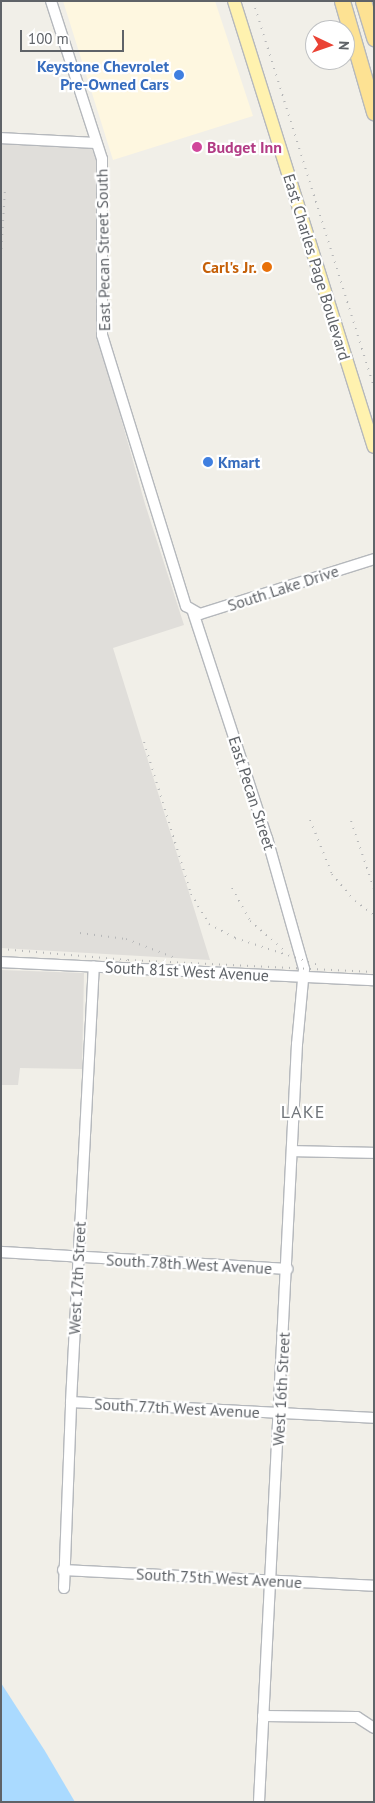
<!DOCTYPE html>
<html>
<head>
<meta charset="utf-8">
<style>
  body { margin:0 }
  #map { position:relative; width:375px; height:1803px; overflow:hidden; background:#f1efe8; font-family:"PT Sans",sans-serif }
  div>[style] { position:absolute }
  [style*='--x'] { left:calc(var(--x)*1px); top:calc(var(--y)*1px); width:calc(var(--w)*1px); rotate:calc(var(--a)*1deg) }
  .commercial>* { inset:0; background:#fef7e0 }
  .industrial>* { inset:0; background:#e0deda }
  .water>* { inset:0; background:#aadaff }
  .roads { filter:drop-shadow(1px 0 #b5b8bc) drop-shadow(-1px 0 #b5b8bc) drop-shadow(0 1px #b5b8bc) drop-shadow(0 -1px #b5b8bc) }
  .minor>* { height:10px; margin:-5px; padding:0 5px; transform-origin:5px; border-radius:5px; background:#fff }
  .major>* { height:12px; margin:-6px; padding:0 6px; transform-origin:6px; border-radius:6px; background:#fff2af }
  .highway>* { height:15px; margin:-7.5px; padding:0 7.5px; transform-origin:7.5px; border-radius:7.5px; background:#fde293 }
  .rail>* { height:2px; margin-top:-1px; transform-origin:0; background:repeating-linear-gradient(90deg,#b6b7b8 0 1px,transparent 0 7px) }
  .dots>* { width:14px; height:14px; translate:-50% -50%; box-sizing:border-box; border:2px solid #fff; border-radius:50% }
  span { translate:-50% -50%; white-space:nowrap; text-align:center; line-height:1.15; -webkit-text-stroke:4.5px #fff; paint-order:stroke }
  .shop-label { font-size:16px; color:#366cbe; font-weight:700 }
  .right { translate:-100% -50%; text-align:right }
  .left { translate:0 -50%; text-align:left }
  .hotel-label { font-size:16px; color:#b23c85; font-weight:700 }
  .street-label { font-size:16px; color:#5f6368 }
  .food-label { font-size:16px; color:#c56008; font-weight:700 }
  .neighbourhood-label { font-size:18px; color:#70757a; letter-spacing:1px }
  .frame { position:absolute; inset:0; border:2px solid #5f6368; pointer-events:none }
  .north { position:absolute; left:305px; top:20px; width:50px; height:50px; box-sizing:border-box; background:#fff; border:1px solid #bfc1c3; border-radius:50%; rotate:93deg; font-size:14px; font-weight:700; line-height:20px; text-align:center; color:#5f6368 }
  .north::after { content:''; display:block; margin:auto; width:18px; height:22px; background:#ea4335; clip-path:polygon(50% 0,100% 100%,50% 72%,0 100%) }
  .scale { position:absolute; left:20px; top:30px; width:104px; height:22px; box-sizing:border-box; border:2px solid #5f6368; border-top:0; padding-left:6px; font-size:15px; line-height:18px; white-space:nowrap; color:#5f6368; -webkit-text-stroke:4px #fff; paint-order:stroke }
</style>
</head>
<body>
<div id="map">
  <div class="commercial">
    <i style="clip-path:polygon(63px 1px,215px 1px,253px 116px,113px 160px)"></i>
  </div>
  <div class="industrial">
    <i style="clip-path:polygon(1px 144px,91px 148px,98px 160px,98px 336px,145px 504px,184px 625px,113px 648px,210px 960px,1px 948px)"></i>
    <i style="clip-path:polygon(1px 970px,84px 973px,82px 1069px,20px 1068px,18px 1085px,1px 1085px)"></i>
  </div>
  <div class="water">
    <i style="clip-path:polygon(1px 1683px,45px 1751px,75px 1802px,1px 1802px)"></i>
  </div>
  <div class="roads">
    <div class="minor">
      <i style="--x:51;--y:1;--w:166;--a:72.1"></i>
      <i style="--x:102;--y:159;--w:176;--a:90"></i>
      <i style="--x:102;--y:335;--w:284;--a:72.8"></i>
      <i style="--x:186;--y:606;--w:16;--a:30"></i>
      <i style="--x:200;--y:614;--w:182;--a:-17.5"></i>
      <i style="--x:1;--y:138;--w:95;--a:3"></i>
      <i style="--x:193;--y:612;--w:238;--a:71.9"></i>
      <i style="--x:267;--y:838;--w:136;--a:74.2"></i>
      <i style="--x:304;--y:969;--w:75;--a:95.3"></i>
      <i style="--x:297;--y:1044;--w:759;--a:92.87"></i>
      <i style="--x:1;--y:962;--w:373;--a:2.8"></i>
      <i style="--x:293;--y:1151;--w:81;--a:1.4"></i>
      <i style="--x:1;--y:1252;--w:287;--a:3.4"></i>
      <i style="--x:71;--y:1402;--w:303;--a:3"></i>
      <i style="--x:63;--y:1570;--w:311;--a:2.9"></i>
      <i style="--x:64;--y:1588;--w:186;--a:-87.8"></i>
      <i style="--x:71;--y:1402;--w:436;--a:-87"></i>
      <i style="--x:263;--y:1716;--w:94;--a:0.6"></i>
      <i style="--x:357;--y:1717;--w:20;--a:33"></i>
    </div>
    <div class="major">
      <i style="--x:234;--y:1;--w:467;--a:72.6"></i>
    </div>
    <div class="highway">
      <i style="--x:342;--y:1;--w:116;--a:73.9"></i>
      <i style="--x:363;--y:1;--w:39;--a:73"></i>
    </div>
  </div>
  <div class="rail">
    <i style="--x:253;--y:1;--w:405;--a:72.6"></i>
    <i style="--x:1;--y:256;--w:68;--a:-86.6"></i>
    <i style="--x:144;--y:742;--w:159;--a:72.8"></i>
    <i style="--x:191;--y:894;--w:35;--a:59"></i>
    <i style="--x:209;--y:924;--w:30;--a:28"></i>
    <i style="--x:235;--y:938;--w:87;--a:18"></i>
    <i style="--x:310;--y:820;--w:58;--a:67.8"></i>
    <i style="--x:332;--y:874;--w:35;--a:50"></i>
    <i style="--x:355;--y:901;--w:24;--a:36"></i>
    <i style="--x:351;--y:821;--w:72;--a:71.3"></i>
    <i style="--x:232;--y:888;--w:38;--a:61"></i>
    <i style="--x:250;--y:921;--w:46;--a:40.6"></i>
    <i style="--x:80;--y:933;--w:46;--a:7.4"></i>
    <i style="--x:126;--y:939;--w:53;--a:21.2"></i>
    <i style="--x:1;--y:949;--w:127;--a:5"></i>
    <i style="--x:128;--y:960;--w:246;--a:2.8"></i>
  </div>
  <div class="dots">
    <i style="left:179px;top:75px;background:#3f7fe0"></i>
    <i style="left:197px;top:147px;background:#d1479c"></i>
    <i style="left:267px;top:267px;background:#e8710a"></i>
    <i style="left:208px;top:462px;background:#3f7fe0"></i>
  </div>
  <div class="shop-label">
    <span class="right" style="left:169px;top:75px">Keystone Chevrolet<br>Pre-Owned Cars</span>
    <span class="left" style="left:218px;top:462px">Kmart</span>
  </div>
  <div class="hotel-label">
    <span class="left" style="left:207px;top:147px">Budget Inn</span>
  </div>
  <div class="street-label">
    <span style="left:103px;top:250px;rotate:-91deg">East Pecan Street South</span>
    <span style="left:317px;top:267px;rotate:73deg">East Charles Page Boulevard</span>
    <span style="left:283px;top:588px;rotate:-18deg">South Lake Drive</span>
    <span style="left:252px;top:793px;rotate:72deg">East Pecan Street</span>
    <span style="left:187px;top:971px;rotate:3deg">South 81st West Avenue</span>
    <span style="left:189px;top:1264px;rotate:3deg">South 78th West Avenue</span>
    <span style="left:77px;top:1278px;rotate:-87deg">West 17th Street</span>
    <span style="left:281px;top:1389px;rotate:-87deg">West 16th Street</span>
    <span style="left:177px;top:1408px;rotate:3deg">South 77th West Avenue</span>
    <span style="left:219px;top:1578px;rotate:3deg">South 75th West Avenue</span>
  </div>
  <div class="food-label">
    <span class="right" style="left:257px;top:267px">Carl's Jr.</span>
  </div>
  <div class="neighbourhood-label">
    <span style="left:303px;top:1112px">LAKE</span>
  </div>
  <div class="frame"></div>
  <div class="north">N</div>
  <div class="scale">100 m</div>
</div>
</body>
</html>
